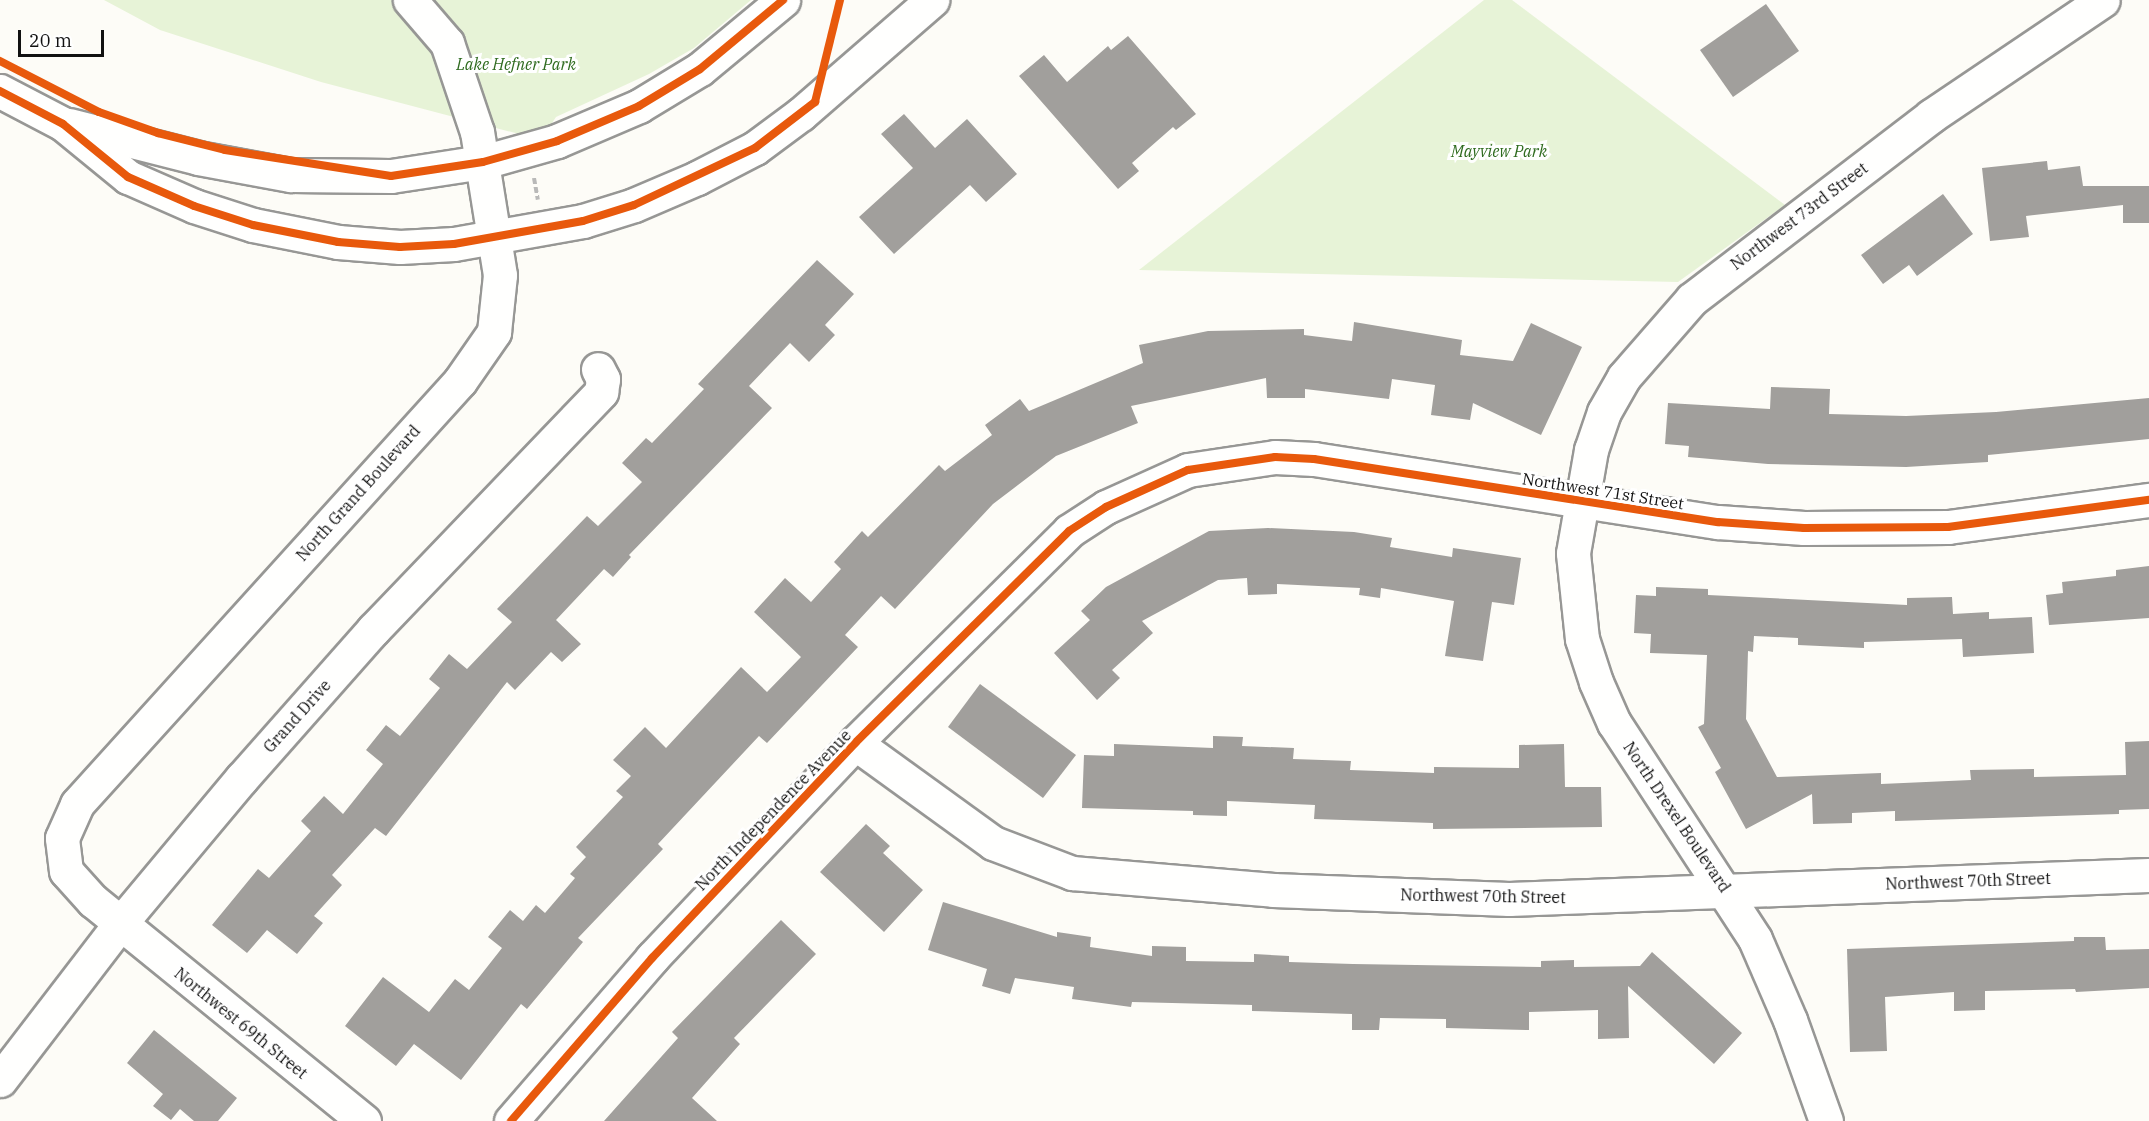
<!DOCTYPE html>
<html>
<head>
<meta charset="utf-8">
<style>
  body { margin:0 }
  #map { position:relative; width:2149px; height:1121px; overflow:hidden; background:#fdfcf7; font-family:"IBM Plex Serif",serif }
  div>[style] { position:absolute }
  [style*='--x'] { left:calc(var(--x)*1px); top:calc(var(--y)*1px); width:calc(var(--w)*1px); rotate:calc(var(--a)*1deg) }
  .green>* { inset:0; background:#e7f3d7 }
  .building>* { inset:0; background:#a19f9c }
  .path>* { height:4px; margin-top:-2px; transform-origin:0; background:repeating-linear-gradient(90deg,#b9b9b8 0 6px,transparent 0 9px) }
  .roads { filter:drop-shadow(2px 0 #979795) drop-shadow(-2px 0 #979795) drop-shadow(0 2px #979795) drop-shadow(0 -2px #979795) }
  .minor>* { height:33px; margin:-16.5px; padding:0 16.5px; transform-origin:16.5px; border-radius:16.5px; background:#fffffe }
  .cycleway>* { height:8px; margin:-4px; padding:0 4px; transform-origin:4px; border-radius:4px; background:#e8590c }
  span { translate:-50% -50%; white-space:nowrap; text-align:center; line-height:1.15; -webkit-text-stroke:6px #fff; paint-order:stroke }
  .park-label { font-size:16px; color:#2f6b1f; font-style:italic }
  .street-label { font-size:16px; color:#111 }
  .scale { position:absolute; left:18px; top:30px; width:86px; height:27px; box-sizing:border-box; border:3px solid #111; border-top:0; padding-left:8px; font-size:18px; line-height:21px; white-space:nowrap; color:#111; -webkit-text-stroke:4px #fff; paint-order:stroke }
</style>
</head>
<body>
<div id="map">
  <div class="green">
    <i style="clip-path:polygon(104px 0,751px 0,694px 48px,649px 74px,556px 117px,550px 126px,519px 134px,321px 82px,160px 30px)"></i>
    <i style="clip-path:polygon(1484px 0,1512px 0,1785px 205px,1678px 282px,1139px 270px)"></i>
  </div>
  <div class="building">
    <i style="clip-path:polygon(1766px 4px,1799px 51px,1733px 97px,1700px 50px)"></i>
    <i style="clip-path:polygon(1128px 36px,1196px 114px,1176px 130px,1173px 127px,1132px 163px,1139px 171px,1118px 189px,1019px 76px,1044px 55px,1067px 82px,1108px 46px,1111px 50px)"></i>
    <i style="clip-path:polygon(904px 114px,935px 148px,967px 119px,1017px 174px,986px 202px,970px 185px,894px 254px,859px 217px,913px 168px,881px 134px)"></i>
    <i style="clip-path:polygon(2047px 161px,2048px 170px,2080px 166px,2083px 186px,2149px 186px,2149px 223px,2123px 223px,2123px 205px,2026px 216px,2029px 237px,1990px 241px,1982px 168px)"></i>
    <i style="clip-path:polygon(1943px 194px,1973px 234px,1917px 276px,1909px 265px,1883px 284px,1861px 255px)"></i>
    <i style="clip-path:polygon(817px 260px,854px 294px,825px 325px,835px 335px,809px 362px,790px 343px,749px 386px,772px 408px,629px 555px,631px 557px,613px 577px,604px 569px,556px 620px,581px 644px,562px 662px,551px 652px,515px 690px,507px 682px,386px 836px,375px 828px,332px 875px,342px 885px,314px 916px,323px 923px,297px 954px,267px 930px,247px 953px,212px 925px,258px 869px,269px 878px,311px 831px,301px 821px,324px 796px,343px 814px,383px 764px,366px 750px,386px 725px,400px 736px,440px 688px,429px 679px,449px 654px,467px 669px,512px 622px,497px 609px,587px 516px,598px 526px,642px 482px,622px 463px,646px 438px,652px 443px,704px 389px,698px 384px)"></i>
    <i style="clip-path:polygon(1354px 322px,1462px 340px,1460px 355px,1513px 361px,1531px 323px,1582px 347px,1541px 435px,1473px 403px,1470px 420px,1431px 415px,1435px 385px,1392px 379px,1389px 399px,1305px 389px,1305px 398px,1267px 398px,1266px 378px,1131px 406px,1138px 423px,1056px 456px,993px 504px,895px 609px,881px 596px,845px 635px,858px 647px,767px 743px,759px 736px,658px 844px,663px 849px,578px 938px,583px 942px,527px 1009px,521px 1004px,461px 1080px,414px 1044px,396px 1066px,345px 1026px,383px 977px,429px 1012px,455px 979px,469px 990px,502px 948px,488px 937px,510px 910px,523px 921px,536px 905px,545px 913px,575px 878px,570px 874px,586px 857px,576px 847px,623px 797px,616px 791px,631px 776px,613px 760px,645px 727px,666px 748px,741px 667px,767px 692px,801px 657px,754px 612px,785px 578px,811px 602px,841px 569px,834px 562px,862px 531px,868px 537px,939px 465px,945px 471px,992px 435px,985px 425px,1020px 399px,1029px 411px,1143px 363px,1139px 345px,1208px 331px,1304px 329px,1304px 335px,1352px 341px)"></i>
    <i style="clip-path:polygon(1771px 387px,1830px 389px,1829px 414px,1906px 416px,1996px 412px,2149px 398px,2149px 439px,1988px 455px,1988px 462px,1906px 467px,1768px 464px,1688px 457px,1689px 446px,1665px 444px,1668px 403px,1770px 409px)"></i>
    <i style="clip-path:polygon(1268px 528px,1354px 532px,1392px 538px,1390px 547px,1452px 557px,1453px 548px,1521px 558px,1514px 605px,1492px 602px,1483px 661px,1445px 656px,1454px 601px,1381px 588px,1380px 598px,1359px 595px,1360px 588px,1277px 584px,1277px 594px,1248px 595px,1247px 578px,1218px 580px,1142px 621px,1153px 633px,1112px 670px,1120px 678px,1097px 700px,1054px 653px,1090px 620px,1081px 611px,1106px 587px,1209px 531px)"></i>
    <i style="clip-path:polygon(2149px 566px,2149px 618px,2049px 625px,2046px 595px,2063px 593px,2062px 582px,2116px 576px,2116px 570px)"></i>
    <i style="clip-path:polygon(1656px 587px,1708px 589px,1708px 595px,1907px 605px,1907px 598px,1952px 597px,1953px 614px,1989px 612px,1989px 619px,2032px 617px,2034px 653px,1963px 657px,1962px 639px,1864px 642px,1864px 648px,1798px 645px,1798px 638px,1754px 636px,1753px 652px,1748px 651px,1746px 719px,1777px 777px,1881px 773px,1881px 784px,1971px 780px,1970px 770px,2034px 769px,2034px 777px,2126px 775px,2125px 742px,2149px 741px,2149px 809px,2119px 810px,2119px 814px,1895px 821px,1895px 811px,1852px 813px,1852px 823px,1813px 824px,1812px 794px,1746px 829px,1715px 772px,1721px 768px,1698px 727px,1704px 724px,1707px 655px,1650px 653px,1651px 634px,1634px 633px,1636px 595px,1656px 596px)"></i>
    <i style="clip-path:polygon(980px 684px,1076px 755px,1043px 798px,948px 727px)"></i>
    <i style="clip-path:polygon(1213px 736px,1243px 737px,1242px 746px,1294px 748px,1293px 759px,1351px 761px,1350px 770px,1434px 773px,1434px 767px,1519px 768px,1519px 745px,1564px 744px,1565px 787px,1601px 787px,1602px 827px,1433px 829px,1433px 823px,1314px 819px,1315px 805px,1227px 801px,1227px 816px,1193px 815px,1193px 811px,1082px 808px,1084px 755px,1114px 756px,1114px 744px,1213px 748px)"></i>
    <i style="clip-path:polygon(866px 824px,890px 846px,883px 853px,923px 890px,884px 932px,820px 872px)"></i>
    <i style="clip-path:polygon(943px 902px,1057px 937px,1057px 932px,1091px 937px,1090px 947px,1152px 956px,1152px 946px,1186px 947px,1186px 961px,1254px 962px,1254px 954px,1289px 956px,1289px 962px,1353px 964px,1541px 967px,1541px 961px,1574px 960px,1574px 967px,1640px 966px,1652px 952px,1742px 1033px,1714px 1064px,1628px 986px,1629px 1038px,1598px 1039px,1598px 1010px,1529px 1012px,1529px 1030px,1446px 1028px,1446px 1019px,1380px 1018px,1379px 1030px,1352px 1030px,1352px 1014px,1252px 1011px,1252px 1005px,1132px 1002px,1131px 1007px,1072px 999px,1074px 987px,1015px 978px,1010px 994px,982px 986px,987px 969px,928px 950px)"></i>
    <i style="clip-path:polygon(781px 920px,816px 954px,734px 1038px,740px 1044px,692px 1098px,717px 1121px,604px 1121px,678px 1038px,672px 1032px)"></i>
    <i style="clip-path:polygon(2074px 937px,2105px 937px,2106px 950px,2149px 949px,2149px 988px,2076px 992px,2075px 989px,1985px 991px,1985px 1010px,1954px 1011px,1954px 992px,1885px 997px,1887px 1051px,1850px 1052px,1847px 949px,2074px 941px)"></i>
    <i style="clip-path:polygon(154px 1030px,237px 1098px,218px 1121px,194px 1121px,180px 1109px,171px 1120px,153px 1106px,163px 1094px,127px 1063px)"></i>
  </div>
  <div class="path">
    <i style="--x:534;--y:178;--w:22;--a:80"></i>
  </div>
  <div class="roads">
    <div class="minor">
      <i style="--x:0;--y:91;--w:71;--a:27.6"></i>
      <i style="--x:63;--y:124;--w:84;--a:39.2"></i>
      <i style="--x:128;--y:177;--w:72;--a:23.7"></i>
      <i style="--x:194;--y:206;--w:62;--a:17.9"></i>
      <i style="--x:253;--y:225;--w:87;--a:11.3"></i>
      <i style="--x:338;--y:242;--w:62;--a:4.6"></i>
      <i style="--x:400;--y:247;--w:54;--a:-3.2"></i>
      <i style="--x:454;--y:244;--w:131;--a:-10.1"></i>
      <i style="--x:583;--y:221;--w:53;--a:-17.4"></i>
      <i style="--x:634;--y:205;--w:69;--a:-23.2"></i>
      <i style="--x:697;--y:178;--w:65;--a:-27.3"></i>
      <i style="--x:755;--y:148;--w:57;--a:-36.5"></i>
      <i style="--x:801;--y:114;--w:174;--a:-41"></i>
      <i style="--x:69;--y:125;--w:133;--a:14.3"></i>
      <i style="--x:198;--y:158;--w:95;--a:10.4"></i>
      <i style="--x:291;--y:175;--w:100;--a:0.6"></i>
      <i style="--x:391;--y:176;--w:93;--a:-8.7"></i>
      <i style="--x:483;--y:162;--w:77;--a:-15.8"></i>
      <i style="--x:557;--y:141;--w:89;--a:-23.1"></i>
      <i style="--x:639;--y:106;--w:71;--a:-31.2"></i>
      <i style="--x:700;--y:69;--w:108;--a:-39.7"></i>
      <i style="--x:855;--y:743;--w:170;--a:35.9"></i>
      <i style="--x:993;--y:843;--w:85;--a:20.8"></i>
      <i style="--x:1072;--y:873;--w:202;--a:4.8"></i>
      <i style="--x:1273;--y:890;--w:236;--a:2.2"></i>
      <i style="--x:1509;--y:899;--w:640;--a:-2.15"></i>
      <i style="--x:0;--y:1080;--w:195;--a:-52.5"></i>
      <i style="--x:119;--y:925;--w:192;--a:-50.1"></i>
      <i style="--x:242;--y:778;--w:198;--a:-48.5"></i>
      <i style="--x:373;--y:630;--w:330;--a:-46.2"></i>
      <i style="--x:601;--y:392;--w:13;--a:-81"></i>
      <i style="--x:603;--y:379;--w:11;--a:-117"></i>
      <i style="--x:364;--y:1121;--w:349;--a:-140.9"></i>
      <i style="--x:93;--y:901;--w:40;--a:-132"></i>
      <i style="--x:66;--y:871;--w:33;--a:-97"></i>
      <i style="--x:62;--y:838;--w:37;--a:-66"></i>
      <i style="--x:77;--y:804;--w:571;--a:-47.84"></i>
      <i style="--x:460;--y:381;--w:60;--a:-55.2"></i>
      <i style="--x:494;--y:332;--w:57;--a:-84"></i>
      <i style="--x:500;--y:275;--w:145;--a:-99.1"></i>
      <i style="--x:477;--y:132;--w:94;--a:-108.6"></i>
      <i style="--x:447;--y:43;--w:57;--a:-130.7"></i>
      <i style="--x:511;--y:1121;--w:216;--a:-49.1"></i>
      <i style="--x:652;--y:958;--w:296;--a:-46.6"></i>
      <i style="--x:855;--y:743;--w:301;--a:-44.7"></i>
      <i style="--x:1069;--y:531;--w:44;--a:-33"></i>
      <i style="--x:1106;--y:507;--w:90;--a:-24.3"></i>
      <i style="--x:1188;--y:470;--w:88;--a:-8.5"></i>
      <i style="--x:1275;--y:457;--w:39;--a:3"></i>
      <i style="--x:1314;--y:459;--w:409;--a:8.9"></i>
      <i style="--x:1718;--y:522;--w:86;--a:4"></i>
      <i style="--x:1804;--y:528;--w:144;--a:-0.4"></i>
      <i style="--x:1948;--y:527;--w:203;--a:-7.7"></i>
      <i style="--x:1826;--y:1121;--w:107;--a:-109.6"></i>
      <i style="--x:1790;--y:1020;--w:88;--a:-113.4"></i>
      <i style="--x:1755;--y:939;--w:258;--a:-123.1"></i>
      <i style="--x:1614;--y:723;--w:45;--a:-113.7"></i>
      <i style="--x:1596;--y:682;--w:45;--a:-108"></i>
      <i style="--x:1582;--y:639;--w:86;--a:-96"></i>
      <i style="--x:1573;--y:553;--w:105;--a:-80.1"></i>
      <i style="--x:1591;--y:450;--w:40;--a:-71.1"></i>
      <i style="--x:1604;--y:412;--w:40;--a:-60.3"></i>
      <i style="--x:1624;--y:377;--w:103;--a:-48.9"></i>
      <i style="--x:1692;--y:299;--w:301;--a:-37.4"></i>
      <i style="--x:1931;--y:116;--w:207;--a:-34"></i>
    </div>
  </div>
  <div class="cycleway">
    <i style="--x:0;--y:61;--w:111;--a:27.3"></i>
    <i style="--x:99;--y:112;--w:63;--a:19.6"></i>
    <i style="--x:158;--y:133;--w:69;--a:14.2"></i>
    <i style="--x:225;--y:150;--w:168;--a:8.9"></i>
    <i style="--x:391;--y:176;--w:93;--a:-8.7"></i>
    <i style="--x:483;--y:162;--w:77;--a:-15.8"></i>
    <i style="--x:557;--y:141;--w:89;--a:-23.1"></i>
    <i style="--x:639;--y:106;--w:71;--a:-31.2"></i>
    <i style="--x:700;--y:69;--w:108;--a:-39.7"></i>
    <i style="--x:0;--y:91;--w:71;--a:27.6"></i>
    <i style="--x:63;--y:124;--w:84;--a:39.2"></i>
    <i style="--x:128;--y:177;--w:72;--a:23.7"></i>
    <i style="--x:194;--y:206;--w:62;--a:17.9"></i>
    <i style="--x:253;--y:225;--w:87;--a:11.3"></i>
    <i style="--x:338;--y:242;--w:62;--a:4.6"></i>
    <i style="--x:400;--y:247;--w:54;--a:-3.2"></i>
    <i style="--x:454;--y:244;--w:131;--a:-10.1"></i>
    <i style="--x:583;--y:221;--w:53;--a:-17.4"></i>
    <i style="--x:634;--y:205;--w:134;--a:-25.2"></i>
    <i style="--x:755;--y:148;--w:76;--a:-37.5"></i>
    <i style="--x:815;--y:102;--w:105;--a:-76.2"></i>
    <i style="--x:511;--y:1121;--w:216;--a:-49.1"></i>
    <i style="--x:652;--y:958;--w:296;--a:-46.6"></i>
    <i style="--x:855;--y:743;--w:301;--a:-44.7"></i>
    <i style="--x:1069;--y:531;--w:44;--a:-33"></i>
    <i style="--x:1106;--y:507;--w:90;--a:-24.3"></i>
    <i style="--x:1188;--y:470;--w:88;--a:-8.5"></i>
    <i style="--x:1275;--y:457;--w:39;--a:3"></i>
    <i style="--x:1314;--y:459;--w:409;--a:8.9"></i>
    <i style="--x:1718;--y:522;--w:86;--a:4"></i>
    <i style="--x:1804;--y:528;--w:144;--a:-0.4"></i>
    <i style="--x:1948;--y:527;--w:203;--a:-7.7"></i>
  </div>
  <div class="park-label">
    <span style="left:516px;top:64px">Lake Hefner Park</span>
    <span style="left:1499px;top:151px">Mayview Park</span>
  </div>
  <div class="street-label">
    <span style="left:1799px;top:216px;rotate:-37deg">Northwest 73rd Street</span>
    <span style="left:1603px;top:491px;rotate:9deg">Northwest 71st Street</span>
    <span style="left:358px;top:493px;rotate:-48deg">North Grand Boulevard</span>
    <span style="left:297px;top:716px;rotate:-48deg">Grand Drive</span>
    <span style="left:773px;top:810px;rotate:-46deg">North Independence Avenue</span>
    <span style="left:1677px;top:817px;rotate:56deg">North Drexel Boulevard</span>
    <span style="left:1968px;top:881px;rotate:-2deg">Northwest 70th Street</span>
    <span style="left:1483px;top:896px;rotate:1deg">Northwest 70th Street</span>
    <span style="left:241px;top:1023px;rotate:39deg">Northwest 69th Street</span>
  </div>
  <div class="scale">20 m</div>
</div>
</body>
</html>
